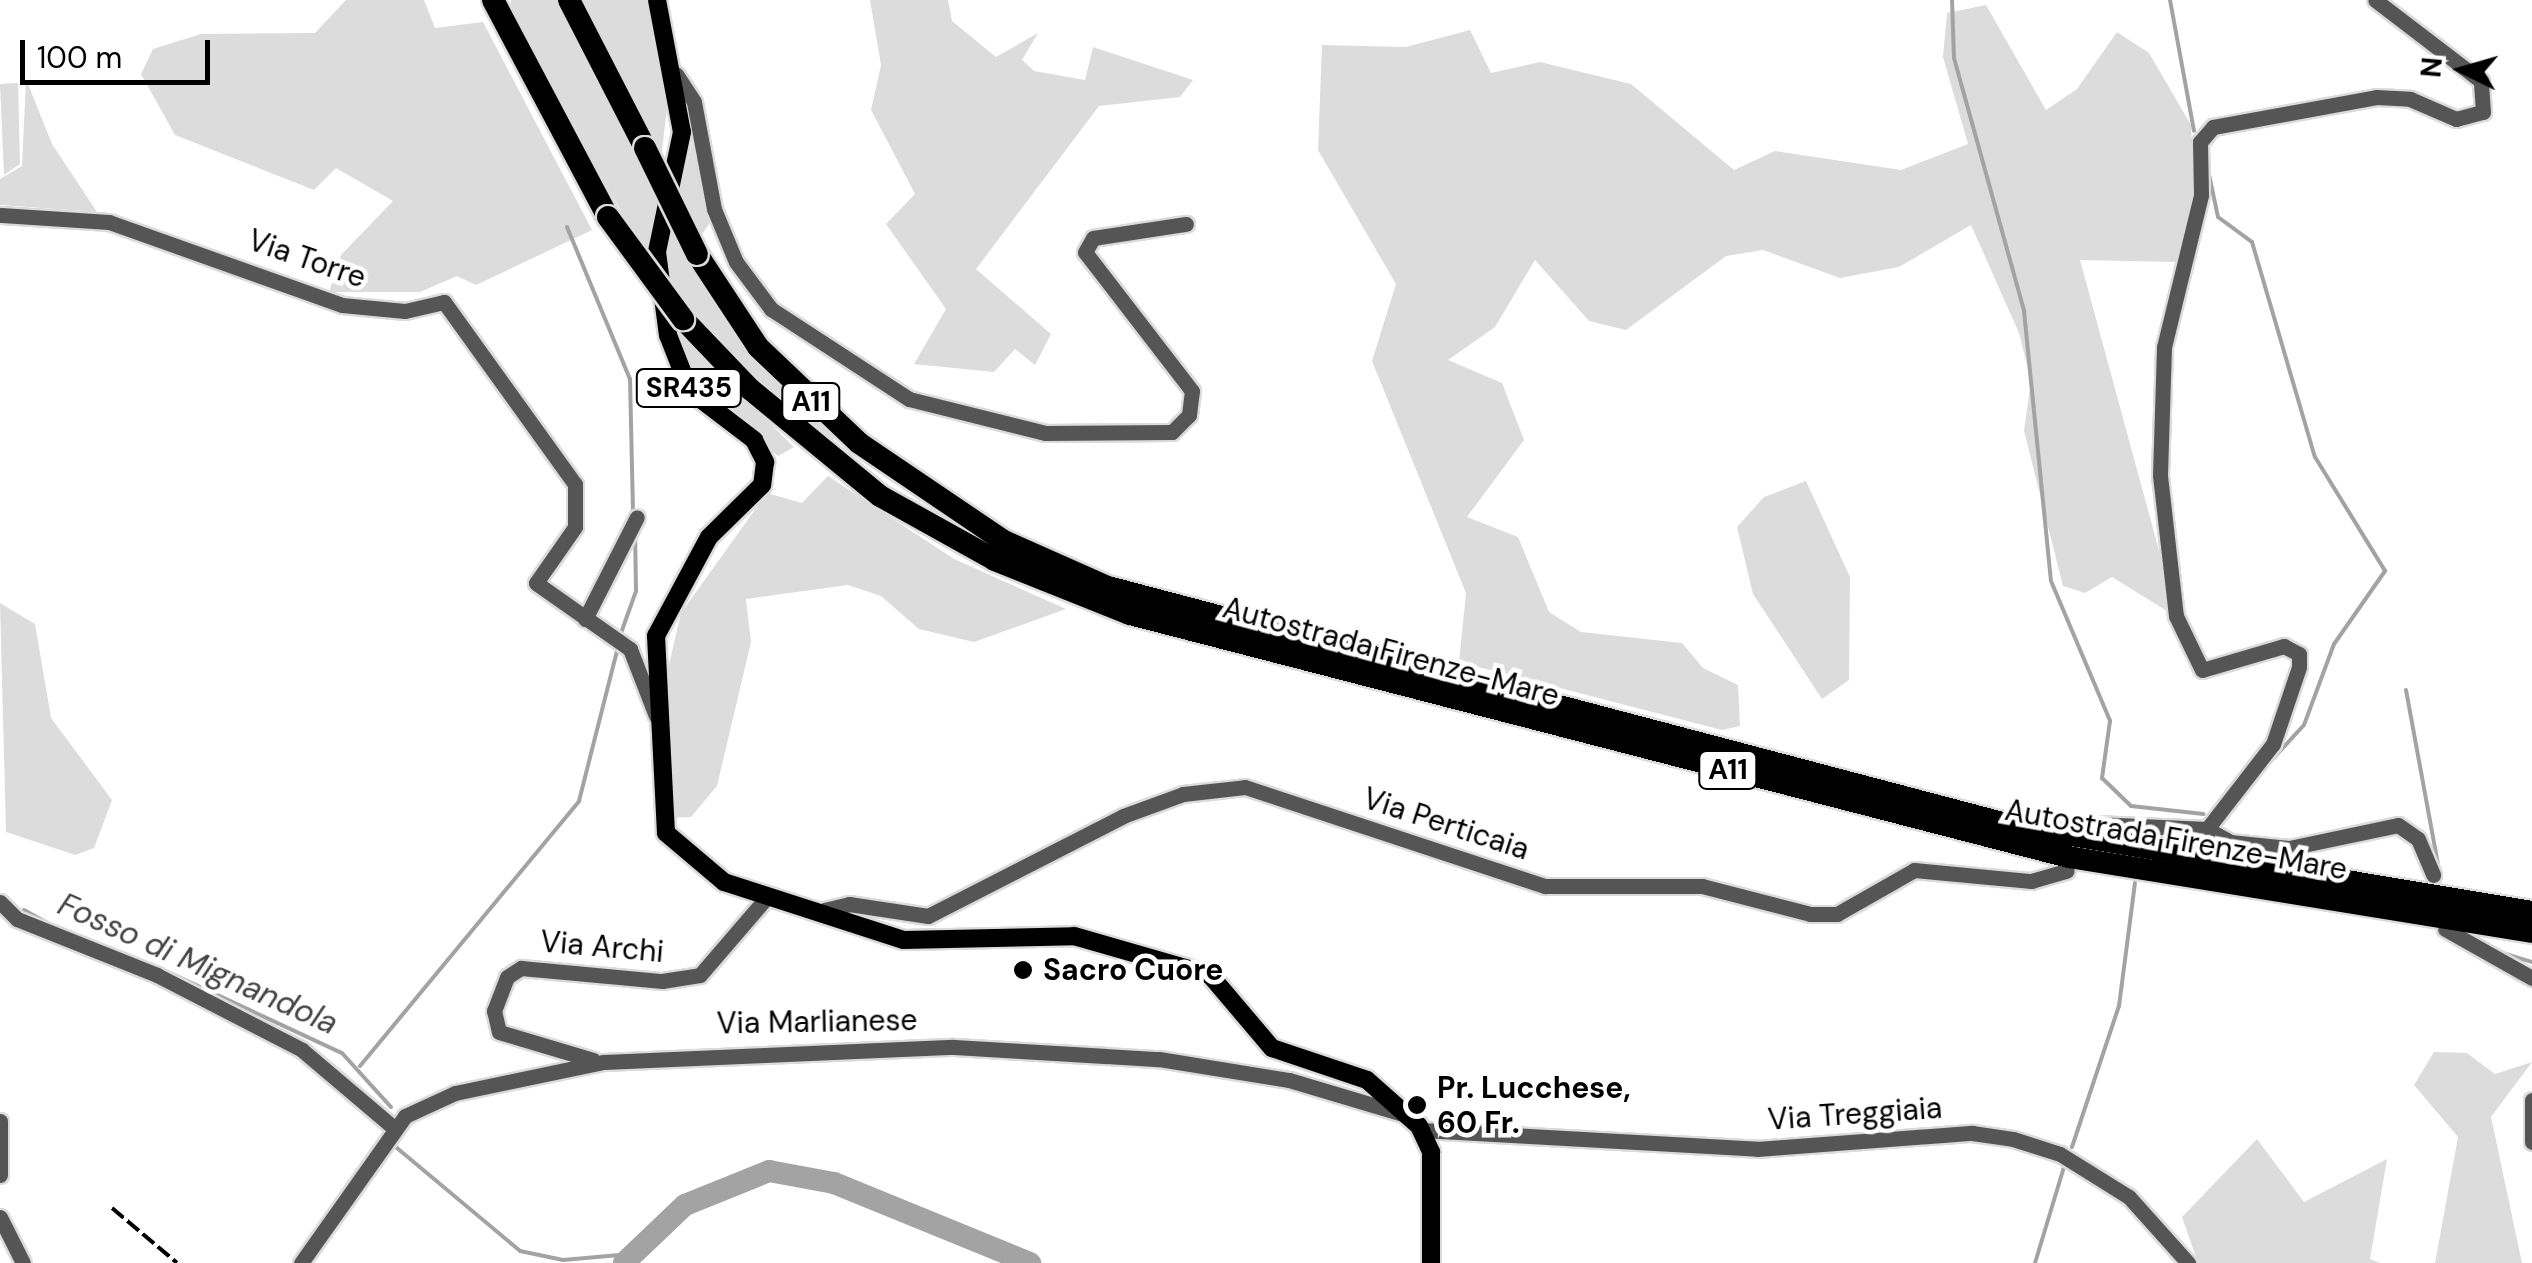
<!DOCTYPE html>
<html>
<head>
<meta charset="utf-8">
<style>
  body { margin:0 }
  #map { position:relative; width:2532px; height:1263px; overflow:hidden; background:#fff; font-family:"DM Sans",sans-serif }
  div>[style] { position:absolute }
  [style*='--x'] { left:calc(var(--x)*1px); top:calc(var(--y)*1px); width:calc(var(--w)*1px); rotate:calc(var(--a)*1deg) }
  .green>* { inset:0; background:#dcdcdc }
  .stream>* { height:4px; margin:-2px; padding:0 2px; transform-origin:2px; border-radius:2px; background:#a3a3a3 }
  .river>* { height:22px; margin:-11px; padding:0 11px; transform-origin:11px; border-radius:11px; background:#a3a3a3 }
  .roads { filter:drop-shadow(2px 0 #dbdbdb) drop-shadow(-2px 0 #dbdbdb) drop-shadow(0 2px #dbdbdb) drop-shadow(0 -2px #dbdbdb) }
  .minor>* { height:15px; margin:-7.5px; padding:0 7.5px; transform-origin:7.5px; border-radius:7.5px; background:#555 }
  .major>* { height:18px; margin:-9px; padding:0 9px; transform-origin:9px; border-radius:9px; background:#000 }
  .highway>* { height:22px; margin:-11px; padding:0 11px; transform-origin:11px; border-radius:11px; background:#000 }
  .rail>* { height:4px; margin-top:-2px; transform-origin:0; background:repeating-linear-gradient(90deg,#000 0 15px,transparent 0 20px) }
  .bridges { filter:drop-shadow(2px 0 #dbdbdb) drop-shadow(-2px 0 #dbdbdb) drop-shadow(0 2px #dbdbdb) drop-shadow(0 -2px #dbdbdb) }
  .highway-bridge>* { height:22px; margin:-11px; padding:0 11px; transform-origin:11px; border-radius:11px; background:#000 }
  .dots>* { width:28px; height:28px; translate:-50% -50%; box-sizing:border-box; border:5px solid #fff; border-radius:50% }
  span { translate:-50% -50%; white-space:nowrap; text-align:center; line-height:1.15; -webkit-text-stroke:9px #fff; paint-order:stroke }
  .shield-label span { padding:2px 8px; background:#fff; border:2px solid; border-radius:8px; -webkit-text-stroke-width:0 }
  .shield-label { font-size:28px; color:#000; font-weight:700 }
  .street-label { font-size:30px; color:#000 }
  .poi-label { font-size:30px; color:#000; font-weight:700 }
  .left { translate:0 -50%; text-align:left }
  .water-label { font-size:32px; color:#444; font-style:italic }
  .north { position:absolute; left:2412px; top:20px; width:100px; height:100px; -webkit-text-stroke:8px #fff; paint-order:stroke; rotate:275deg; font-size:28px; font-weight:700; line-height:40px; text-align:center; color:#000 }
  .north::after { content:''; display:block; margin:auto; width:35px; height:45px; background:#000; clip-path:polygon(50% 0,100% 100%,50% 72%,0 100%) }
  .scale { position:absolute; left:20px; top:40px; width:190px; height:45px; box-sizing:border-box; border:5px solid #000; border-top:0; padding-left:12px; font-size:30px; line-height:35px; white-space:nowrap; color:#000; -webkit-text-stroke:8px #fff; paint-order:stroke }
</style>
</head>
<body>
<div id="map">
  <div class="green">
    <i style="clip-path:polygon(346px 0,424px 0,435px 28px,483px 22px,592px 230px,476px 285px,457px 276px,420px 292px,329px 292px,341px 255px,393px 201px,336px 168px,314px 190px,175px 135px,141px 74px,153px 49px,201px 34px,315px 33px)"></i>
    <i style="clip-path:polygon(511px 0,562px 0,657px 147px,583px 0,648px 0,669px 91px,649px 260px,511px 18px)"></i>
    <i style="clip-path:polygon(870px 0,948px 0,952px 21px,996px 57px,1038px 33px,1022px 60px,1034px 71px,1085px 80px,1093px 47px,1193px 80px,1180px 97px,1099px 106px,976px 269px,1051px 334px,1035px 365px,1015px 349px,994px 372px,914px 364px,946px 309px,886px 224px,915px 194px,871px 110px,881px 65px)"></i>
    <i style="clip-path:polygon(1986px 5px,2046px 110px,2077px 89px,2117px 32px,2149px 53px,2191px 125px,2194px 191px,2177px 262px,2080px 260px,2173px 602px,2167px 611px,2112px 577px,2085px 593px,2063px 586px,2024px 431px,2031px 381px,2019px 333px,1971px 225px,1899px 267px,1840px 278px,1763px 250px,1726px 256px,1626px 330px,1589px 321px,1535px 260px,1495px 327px,1448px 360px,1502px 383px,1524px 440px,1467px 517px,1518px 537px,1549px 612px,1581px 632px,1682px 643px,1703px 668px,1738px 685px,1740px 726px,1722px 730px,1459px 662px,1466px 593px,1372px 361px,1396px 284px,1318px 150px,1322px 45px,1406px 47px,1470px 30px,1491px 73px,1540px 62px,1631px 84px,1734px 170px,1775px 151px,1901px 170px,1968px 144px,1943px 57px,1947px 13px)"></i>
    <i style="clip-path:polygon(26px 79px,52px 144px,97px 212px,0 205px,0 179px,22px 166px)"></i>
    <i style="clip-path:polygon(18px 83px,20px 164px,4px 175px,0 84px)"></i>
    <i style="clip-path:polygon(694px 133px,709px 224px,689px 254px,761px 361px,836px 436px,827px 447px,674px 297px,684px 339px,794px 447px,778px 456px,699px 391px,677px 339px,664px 265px)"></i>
    <i style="clip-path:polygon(828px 476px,954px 559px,1066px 609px,974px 642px,919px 629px,881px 596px,848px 585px,746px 599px,751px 642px,717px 786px,691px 817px,668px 818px,668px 669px,681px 613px,767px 493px,802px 503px)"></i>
    <i style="clip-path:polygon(1806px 481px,1850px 577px,1849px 680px,1822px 699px,1753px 594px,1737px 527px,1764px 497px)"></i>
    <i style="clip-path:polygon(0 603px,35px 624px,51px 718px,112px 800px,94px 848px,75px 855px,6px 832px)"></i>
    <i style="clip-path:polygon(2434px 1052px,2467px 1053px,2495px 1074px,2532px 1062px,2491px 1117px,2522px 1263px,2435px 1263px,2458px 1137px,2414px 1085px)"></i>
    <i style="clip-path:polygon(2257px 1139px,2304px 1202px,2387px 1159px,2370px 1259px,2380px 1263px,2198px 1263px,2182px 1217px)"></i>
  </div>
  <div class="stream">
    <i style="--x:1952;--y:0;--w:58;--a:88"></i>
    <i style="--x:1954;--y:58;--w:263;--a:74.5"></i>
    <i style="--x:2024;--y:311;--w:271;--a:84.3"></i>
    <i style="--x:2051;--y:581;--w:152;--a:67.1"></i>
    <i style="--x:2110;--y:721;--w:58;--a:98"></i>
    <i style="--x:2102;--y:778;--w:40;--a:44"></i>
    <i style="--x:2131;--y:806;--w:73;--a:6.3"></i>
    <i style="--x:2170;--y:0;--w:133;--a:79.6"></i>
    <i style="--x:2208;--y:170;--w:48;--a:78"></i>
    <i style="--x:2218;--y:217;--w:42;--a:36.3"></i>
    <i style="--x:2252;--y:242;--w:224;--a:73.7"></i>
    <i style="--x:2315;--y:457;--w:134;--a:58.4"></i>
    <i style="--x:2385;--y:571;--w:89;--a:124.9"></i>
    <i style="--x:2334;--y:644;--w:86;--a:110.3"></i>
    <i style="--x:2304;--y:725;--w:67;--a:132.6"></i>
    <i style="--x:567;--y:227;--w:165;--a:67.5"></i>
    <i style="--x:630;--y:379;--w:134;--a:88.7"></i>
    <i style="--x:621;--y:633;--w:45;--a:-70.3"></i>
    <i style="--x:636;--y:591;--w:61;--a:-90.9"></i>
    <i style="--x:2406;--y:690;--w:177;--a:79.6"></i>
    <i style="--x:24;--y:910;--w:33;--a:29"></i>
    <i style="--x:2499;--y:952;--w:34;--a:17"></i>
    <i style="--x:122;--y:953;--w:35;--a:22"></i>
    <i style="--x:168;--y:972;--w:192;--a:25"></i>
    <i style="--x:342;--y:1053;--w:73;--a:47.8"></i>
    <i style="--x:360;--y:1066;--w:344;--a:-50.4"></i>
    <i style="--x:579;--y:801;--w:155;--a:-75.8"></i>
    <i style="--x:391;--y:1143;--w:168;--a:39.9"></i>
    <i style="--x:520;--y:1251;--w:44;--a:11.8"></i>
    <i style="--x:563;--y:1260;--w:68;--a:-5"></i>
    <i style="--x:2072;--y:1147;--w:149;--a:-71.6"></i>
    <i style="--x:2119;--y:1006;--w:124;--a:-82.6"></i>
    <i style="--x:2035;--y:1263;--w:100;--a:-73.2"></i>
  </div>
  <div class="river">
    <i style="--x:624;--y:1263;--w:84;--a:-43.6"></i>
    <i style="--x:685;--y:1205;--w:91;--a:-22"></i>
    <i style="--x:769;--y:1171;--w:66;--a:10.5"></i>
    <i style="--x:834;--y:1183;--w:212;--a:22.2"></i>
  </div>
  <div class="roads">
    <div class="minor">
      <i style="--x:676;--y:74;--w:33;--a:57"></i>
      <i style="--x:694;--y:102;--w:109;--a:79.4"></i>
      <i style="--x:714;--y:209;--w:57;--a:67.5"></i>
      <i style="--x:736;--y:262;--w:59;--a:53.3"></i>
      <i style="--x:771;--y:309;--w:165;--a:33.1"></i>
      <i style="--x:909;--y:399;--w:140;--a:14"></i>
      <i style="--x:1045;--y:433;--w:127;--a:-0.5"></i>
      <i style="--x:1172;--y:432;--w:24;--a:-45"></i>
      <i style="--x:1189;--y:415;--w:24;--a:-83"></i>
      <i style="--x:1192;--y:391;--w:175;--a:-127.6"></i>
      <i style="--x:1085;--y:252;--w:16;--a:-60"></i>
      <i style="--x:1093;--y:238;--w:94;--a:-8.6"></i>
      <i style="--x:0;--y:215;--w:109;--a:3.7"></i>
      <i style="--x:109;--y:222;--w:247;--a:19.6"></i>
      <i style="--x:342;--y:305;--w:63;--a:5.4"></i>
      <i style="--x:405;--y:311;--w:40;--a:-13"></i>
      <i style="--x:444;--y:302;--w:224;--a:54.3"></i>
      <i style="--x:575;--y:484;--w:43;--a:90"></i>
      <i style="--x:575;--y:527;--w:68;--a:124.9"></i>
      <i style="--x:536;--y:583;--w:115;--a:35.1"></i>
      <i style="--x:630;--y:649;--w:72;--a:68.8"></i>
      <i style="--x:585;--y:619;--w:114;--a:-63"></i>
      <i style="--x:2096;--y:824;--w:111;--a:2.6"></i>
      <i style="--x:2207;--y:829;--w:26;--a:29"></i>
      <i style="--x:2230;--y:842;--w:59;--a:5.8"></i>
      <i style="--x:2289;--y:848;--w:111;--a:-11.9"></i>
      <i style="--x:2398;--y:825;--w:24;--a:35"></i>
      <i style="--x:2418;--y:839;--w:39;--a:67"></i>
      <i style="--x:2207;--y:829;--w:108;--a:-52.2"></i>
      <i style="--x:2273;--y:744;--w:81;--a:-71.3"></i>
      <i style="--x:2299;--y:667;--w:13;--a:-90"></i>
      <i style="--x:2299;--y:654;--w:17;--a:-152"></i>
      <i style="--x:2284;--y:646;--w:85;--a:163.7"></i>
      <i style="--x:2202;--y:670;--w:60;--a:-115.7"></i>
      <i style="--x:2176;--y:616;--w:142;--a:-96.5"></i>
      <i style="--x:2160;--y:475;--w:128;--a:-88.2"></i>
      <i style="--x:2164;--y:347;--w:156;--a:-76.3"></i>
      <i style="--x:2201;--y:195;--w:53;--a:-91.1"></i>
      <i style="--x:2200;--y:142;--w:20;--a:-49"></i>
      <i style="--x:2213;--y:127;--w:166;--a:-10.4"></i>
      <i style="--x:2376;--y:97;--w:34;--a:3"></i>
      <i style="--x:2410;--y:99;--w:50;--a:23.5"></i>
      <i style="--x:2456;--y:119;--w:28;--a:-15"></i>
      <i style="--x:2483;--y:112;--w:31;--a:-94"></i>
      <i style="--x:2481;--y:81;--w:133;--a:-142.6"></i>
      <i style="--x:0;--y:902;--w:24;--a:45"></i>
      <i style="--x:17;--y:919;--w:151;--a:21.8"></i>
      <i style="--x:157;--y:975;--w:163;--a:27.3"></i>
      <i style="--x:302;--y:1050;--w:121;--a:40.3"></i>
      <i style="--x:824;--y:910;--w:26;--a:-13"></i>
      <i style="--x:849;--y:904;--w:80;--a:8.6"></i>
      <i style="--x:928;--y:916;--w:219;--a:-27.1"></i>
      <i style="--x:1123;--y:816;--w:64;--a:-20.1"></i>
      <i style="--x:1183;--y:794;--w:62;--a:-6.4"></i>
      <i style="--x:1245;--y:787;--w:316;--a:18.3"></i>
      <i style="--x:1545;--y:886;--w:157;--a:0"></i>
      <i style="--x:1702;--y:886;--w:112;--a:14.5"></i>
      <i style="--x:1810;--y:914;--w:27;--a:0"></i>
      <i style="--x:1837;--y:914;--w:89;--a:-29.7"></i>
      <i style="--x:1914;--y:870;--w:118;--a:5.4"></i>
      <i style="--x:2031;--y:881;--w:37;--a:-16"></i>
      <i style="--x:2445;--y:929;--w:100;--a:29.4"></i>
      <i style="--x:593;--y:1060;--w:98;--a:-163.4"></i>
      <i style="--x:499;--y:1032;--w:22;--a:-103"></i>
      <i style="--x:494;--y:1011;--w:36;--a:-69"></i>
      <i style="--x:507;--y:977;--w:17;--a:-33"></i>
      <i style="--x:521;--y:968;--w:142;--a:5.3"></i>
      <i style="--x:662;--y:981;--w:38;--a:-9"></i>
      <i style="--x:700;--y:975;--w:104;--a:-49.3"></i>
      <i style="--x:2532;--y:1100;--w:42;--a:90"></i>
      <i style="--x:0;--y:1121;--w:54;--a:90"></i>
      <i style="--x:1422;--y:1130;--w:336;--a:3.2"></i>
      <i style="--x:1757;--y:1149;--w:216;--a:-4.3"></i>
      <i style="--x:1972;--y:1133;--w:41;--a:8.3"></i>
      <i style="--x:2013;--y:1139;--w:49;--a:17.7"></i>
      <i style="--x:2060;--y:1154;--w:81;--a:31.9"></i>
      <i style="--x:2129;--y:1197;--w:89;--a:48.2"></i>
      <i style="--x:0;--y:1217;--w:51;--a:63.4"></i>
      <i style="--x:301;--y:1263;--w:180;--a:-54.7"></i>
      <i style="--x:405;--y:1116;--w:55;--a:-24.7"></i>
      <i style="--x:455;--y:1093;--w:152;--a:-11.8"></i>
      <i style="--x:604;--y:1062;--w:350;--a:-2.5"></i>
      <i style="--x:954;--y:1047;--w:205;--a:3.4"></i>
      <i style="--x:1159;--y:1059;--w:132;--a:9.2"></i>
      <i style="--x:1289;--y:1080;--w:119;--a:16.6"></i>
    </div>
    <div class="major">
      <i style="--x:657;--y:0;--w:134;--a:79.3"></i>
      <i style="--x:682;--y:132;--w:123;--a:101.8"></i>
      <i style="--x:657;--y:252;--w:84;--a:82.5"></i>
      <i style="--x:668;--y:335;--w:60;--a:68.6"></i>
      <i style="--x:690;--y:391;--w:81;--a:37.4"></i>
      <i style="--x:754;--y:440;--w:25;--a:63"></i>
      <i style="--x:765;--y:462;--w:23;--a:97"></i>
      <i style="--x:762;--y:485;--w:74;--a:135.5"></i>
      <i style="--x:709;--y:537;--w:112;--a:118.2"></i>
      <i style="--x:656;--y:636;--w:197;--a:87.1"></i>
      <i style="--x:666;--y:833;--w:76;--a:40.2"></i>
      <i style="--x:724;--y:882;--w:189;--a:17.9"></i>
      <i style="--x:904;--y:940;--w:170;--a:-1.3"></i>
      <i style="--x:1074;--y:936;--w:141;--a:16"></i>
      <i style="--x:1210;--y:975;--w:96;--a:49.7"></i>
      <i style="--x:1272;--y:1048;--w:100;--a:18.6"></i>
      <i style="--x:1367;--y:1080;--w:69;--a:41.5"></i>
      <i style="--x:1419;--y:1126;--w:29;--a:65"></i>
      <i style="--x:1431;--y:1152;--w:111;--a:90"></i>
    </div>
    <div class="highway">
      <i style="--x:493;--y:0;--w:246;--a:62.1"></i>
      <i style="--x:569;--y:0;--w:166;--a:62.8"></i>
      <i style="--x:697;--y:254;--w:111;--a:56.7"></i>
      <i style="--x:758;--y:347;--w:139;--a:43.5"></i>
      <i style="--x:859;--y:443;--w:175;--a:34.1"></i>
      <i style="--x:1004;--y:541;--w:114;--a:23.9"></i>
      <i style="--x:1108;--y:587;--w:929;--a:14.78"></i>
      <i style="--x:2006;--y:824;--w:533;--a:9.5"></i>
      <i style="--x:683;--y:319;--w:97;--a:46.3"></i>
      <i style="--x:750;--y:389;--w:168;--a:39.5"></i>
      <i style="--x:880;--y:496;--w:132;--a:29.1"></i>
      <i style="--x:995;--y:560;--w:145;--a:21.8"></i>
      <i style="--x:1130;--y:614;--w:970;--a:14.51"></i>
      <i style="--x:2069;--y:857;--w:469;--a:9.2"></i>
    </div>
  </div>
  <div class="rail">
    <i style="--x:112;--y:1208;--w:85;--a:40.2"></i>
  </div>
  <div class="bridges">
    <div class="highway-bridge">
      <i style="--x:645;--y:148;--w:118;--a:63.9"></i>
      <i style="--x:608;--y:217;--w:127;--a:53.7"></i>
    </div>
  </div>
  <div class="dots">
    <i style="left:1023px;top:970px;background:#000"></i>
    <i style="left:1417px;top:1105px;background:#000"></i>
  </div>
  <div class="shield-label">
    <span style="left:689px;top:388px">SR435</span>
    <span style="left:811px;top:402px">A11</span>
    <span style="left:1728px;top:770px">A11</span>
  </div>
  <div class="street-label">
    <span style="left:307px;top:259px;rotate:19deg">Via Torre</span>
    <span style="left:1391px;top:652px;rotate:15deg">Autostrada Firenze-Mare</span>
    <span style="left:1446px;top:824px;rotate:18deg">Via Perticaia</span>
    <span style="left:2176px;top:840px;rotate:10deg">Autostrada Firenze-Mare</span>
    <span style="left:602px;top:947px;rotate:5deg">Via Archi</span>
    <span style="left:817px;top:1022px;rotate:-1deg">Via Marlianese</span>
    <span style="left:1855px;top:1114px;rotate:-4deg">Via Treggiaia</span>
  </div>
  <div class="poi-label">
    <span class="left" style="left:1043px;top:970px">Sacro Cuore</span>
    <span class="left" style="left:1437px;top:1105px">Pr. Lucchese,<br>60 Fr.</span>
  </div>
  <div class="water-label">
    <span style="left:198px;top:964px;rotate:24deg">Fosso di Mignandola</span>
  </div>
  <div class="north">N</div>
  <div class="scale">100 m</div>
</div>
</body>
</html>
